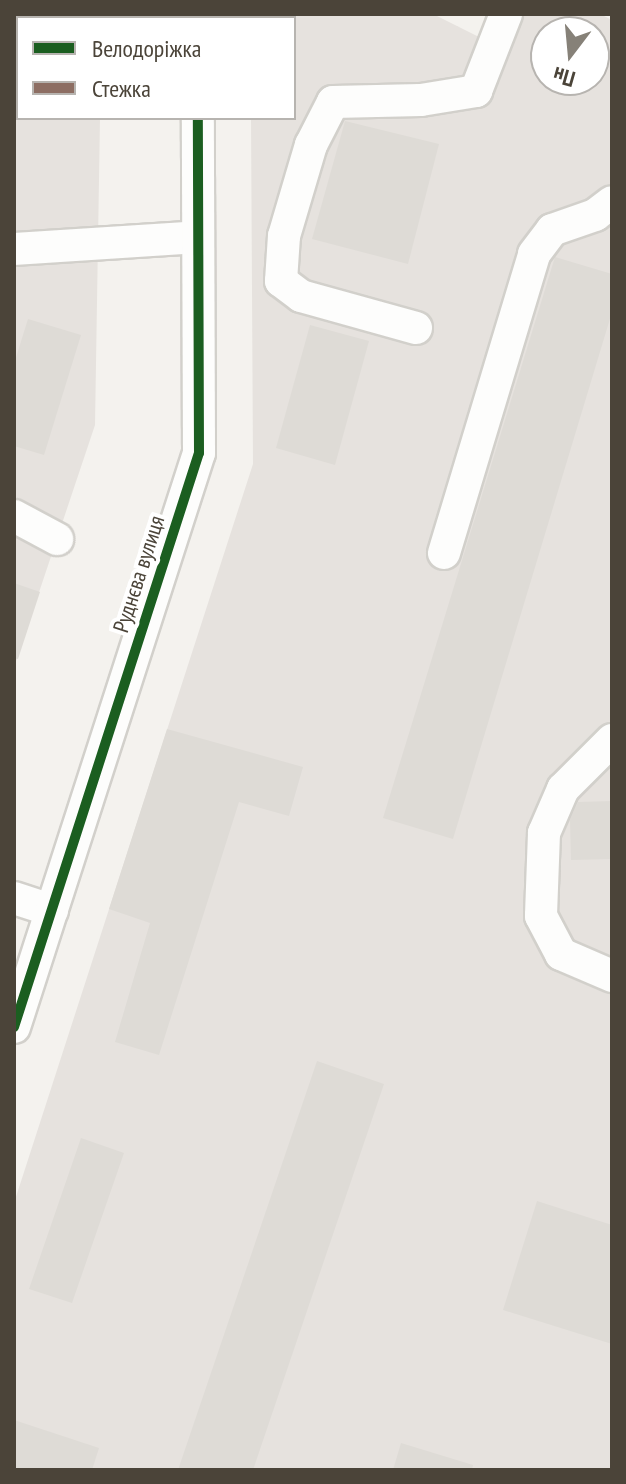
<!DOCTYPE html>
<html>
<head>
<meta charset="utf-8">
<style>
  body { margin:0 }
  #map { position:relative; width:626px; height:1484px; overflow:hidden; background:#f4f2ee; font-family:"PT Sans Narrow",sans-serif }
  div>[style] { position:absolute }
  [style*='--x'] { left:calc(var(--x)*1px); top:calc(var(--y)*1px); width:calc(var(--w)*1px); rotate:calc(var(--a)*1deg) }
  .industrial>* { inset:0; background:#e6e2de }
  .building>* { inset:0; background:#dedbd6 }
  .path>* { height:5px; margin-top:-2.5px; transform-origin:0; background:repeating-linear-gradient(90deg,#d3d2cc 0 4px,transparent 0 8px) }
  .roads { filter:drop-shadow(2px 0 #d2d0cb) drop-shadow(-2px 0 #d2d0cb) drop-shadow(0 2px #d2d0cb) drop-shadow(0 -2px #d2d0cb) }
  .minor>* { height:32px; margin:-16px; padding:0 16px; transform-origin:16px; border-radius:16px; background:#fdfdfc }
  .quiet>* { height:8px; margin-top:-4px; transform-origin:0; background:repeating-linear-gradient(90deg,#8d6e63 0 16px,transparent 0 24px) }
  .cycleway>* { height:10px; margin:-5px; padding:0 5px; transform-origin:5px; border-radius:5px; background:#1b5e20 }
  span { translate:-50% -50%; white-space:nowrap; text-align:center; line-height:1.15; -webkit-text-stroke:8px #fff; paint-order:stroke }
  .street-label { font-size:22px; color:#4b4439 }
  .frame { position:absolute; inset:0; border:16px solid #4b4439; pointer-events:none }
  .legend { position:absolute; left:16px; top:16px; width:280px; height:104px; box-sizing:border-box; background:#fff; border:2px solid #b7b4b0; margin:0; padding:10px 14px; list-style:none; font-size:24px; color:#4b4439 }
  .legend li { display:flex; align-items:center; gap:16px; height:40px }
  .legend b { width:40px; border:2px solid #b7b4b0 }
  .north { position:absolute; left:530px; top:16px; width:80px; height:80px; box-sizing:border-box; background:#fff; border:2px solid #b7b4b0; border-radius:50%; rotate:196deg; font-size:22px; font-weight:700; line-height:32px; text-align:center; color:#4b4439 }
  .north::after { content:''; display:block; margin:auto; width:28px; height:36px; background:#868178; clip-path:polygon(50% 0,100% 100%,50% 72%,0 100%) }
</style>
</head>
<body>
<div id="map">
  <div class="industrial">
    <i style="clip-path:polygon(evenodd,251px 14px,433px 14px,507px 51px,525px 14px,600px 14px,612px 20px,612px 1470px,14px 1470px,14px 1203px,253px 464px,251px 118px,294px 118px,294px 18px,251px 14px,546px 32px,594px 32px,594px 80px,546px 80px,546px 32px)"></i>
    <i style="clip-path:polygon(14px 117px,100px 118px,95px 425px,14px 667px)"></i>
  </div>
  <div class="building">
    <i style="clip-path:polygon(345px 121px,439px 144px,408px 264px,312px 239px)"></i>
    <i style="clip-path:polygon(555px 257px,612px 274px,612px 312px,453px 839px,383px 818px)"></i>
    <i style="clip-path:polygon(28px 319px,81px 335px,44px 455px,14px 446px,14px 364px)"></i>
    <i style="clip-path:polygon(310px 325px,369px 341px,335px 465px,276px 448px)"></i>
    <i style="clip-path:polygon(14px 583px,40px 592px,18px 659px,14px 658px)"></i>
    <i style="clip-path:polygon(167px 729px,303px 767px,289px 816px,239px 802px,159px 1055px,115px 1042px,150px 923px,109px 909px)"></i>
    <i style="clip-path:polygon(612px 801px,612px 859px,571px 860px,570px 820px,578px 802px)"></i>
    <i style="clip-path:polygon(317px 1061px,384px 1084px,253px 1470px,178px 1470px)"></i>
    <i style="clip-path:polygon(81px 1138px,124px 1153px,72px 1303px,29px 1289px)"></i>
    <i style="clip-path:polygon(537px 1201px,612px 1225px,612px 1344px,503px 1310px)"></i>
    <i style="clip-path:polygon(14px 1420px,99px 1448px,92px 1470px,14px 1470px)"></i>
    <i style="clip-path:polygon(401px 1443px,473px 1465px,472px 1470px,393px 1470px)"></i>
  </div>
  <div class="path">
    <i style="--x:137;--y:18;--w:4;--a:-90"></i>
  </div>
  <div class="roads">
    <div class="minor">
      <i style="--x:198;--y:18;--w:4;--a:-76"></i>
      <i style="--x:14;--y:26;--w:4;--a:14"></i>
      <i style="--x:14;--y:249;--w:184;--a:-3.7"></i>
      <i style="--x:416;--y:328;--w:119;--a:-164.5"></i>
      <i style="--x:301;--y:296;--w:25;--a:-143"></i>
      <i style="--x:281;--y:281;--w:45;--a:-86.2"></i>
      <i style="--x:284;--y:236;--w:95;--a:-73.5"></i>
      <i style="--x:311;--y:145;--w:48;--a:-62.9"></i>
      <i style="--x:333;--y:102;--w:88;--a:-1.3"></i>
      <i style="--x:421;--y:100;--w:56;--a:-9.3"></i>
      <i style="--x:476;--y:91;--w:83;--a:-68.7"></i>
      <i style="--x:14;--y:516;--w:49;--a:28.1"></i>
      <i style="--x:444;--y:553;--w:312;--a:-73.2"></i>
      <i style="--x:534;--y:254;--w:30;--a:-53"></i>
      <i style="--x:552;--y:230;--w:46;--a:-19.2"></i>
      <i style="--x:595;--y:215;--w:21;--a:-37"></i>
      <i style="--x:612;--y:740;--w:69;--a:135"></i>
      <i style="--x:563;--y:789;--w:48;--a:113.4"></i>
      <i style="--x:544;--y:833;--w:83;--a:92.1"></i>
      <i style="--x:541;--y:916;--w:43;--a:62.2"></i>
      <i style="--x:561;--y:954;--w:56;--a:23.3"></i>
      <i style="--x:14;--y:898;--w:40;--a:18"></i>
      <i style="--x:14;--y:1027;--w:603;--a:-72.14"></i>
      <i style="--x:199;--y:453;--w:335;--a:-90.2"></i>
    </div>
  </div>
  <div class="quiet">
    <i style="--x:14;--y:99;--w:4;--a:-14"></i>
  </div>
  <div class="cycleway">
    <i style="--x:14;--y:1027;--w:603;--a:-72.14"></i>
    <i style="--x:199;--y:453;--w:335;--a:-90.2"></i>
  </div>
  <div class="street-label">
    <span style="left:139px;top:574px;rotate:-72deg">Руднєва вулиця</span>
  </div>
  <div class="frame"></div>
  <ul class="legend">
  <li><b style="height:10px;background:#1b5e20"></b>Велодоріжка</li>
  <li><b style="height:10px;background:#8d6e63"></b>Стежка</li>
  </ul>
  <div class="north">Пн</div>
</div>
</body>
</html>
